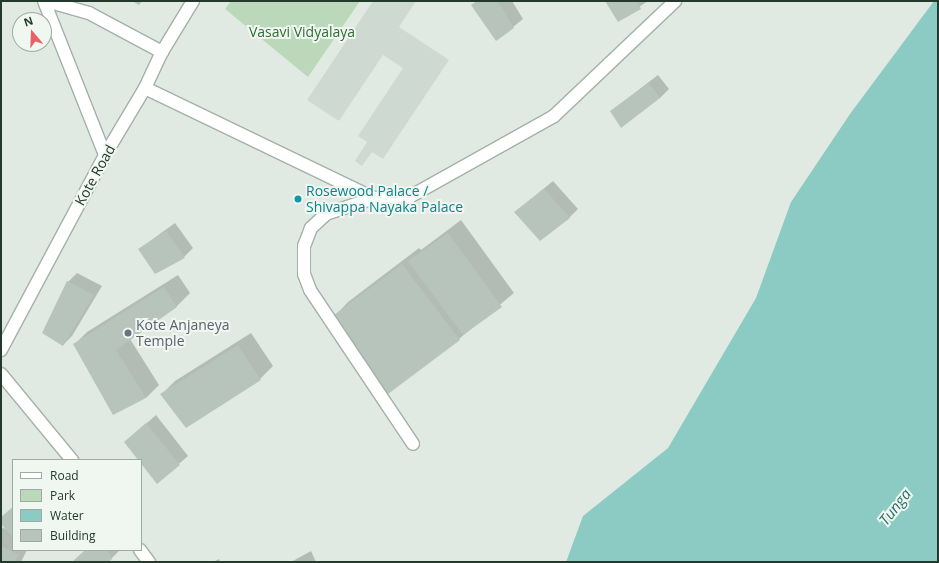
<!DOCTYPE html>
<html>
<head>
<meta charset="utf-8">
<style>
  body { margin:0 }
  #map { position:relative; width:939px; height:563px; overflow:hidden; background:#e0eae3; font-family:"Open Sans",sans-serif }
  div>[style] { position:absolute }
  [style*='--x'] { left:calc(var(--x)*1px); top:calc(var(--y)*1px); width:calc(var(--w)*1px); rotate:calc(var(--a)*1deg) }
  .built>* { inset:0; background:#ced9d1 }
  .green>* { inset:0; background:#bbd9ba }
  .water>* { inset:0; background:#8ccbc3 }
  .shadow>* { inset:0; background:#0003 }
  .building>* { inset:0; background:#b6c4bb }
  .roads { filter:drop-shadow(1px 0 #a3b1a8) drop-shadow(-1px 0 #a3b1a8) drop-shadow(0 1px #a3b1a8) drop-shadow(0 -1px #a3b1a8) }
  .lane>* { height:12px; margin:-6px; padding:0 6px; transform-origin:6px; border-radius:6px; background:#fff }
  .street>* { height:12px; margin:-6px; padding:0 6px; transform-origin:6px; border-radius:6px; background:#fff }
  .secondary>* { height:12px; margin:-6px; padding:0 6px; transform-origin:6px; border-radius:6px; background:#fff }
  .dots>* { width:11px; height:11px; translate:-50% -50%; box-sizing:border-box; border:2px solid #f0f7f1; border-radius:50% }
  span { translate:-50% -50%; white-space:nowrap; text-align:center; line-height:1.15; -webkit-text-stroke:4px #f0f7f1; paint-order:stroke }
  .park-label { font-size:14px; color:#306c36 }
  .street-label { font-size:14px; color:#22392c }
  .culture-label { font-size:14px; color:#0d838f }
  .left { translate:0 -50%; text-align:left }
  .worship-label { font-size:14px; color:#5b616d }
  .water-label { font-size:15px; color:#216f66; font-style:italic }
  .frame { position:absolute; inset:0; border:2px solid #22392c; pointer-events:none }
  .legend { position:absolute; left:12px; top:459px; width:130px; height:92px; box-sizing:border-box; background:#f0f7f1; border:1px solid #9eaba2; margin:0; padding:5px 7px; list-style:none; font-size:12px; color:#22392c }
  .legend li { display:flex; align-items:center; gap:8px; height:20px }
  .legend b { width:20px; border:1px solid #9eaba2 }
  .north { position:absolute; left:12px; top:12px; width:40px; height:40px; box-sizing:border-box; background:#f0f7f1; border:1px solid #9eaba2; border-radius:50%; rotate:341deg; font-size:11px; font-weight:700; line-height:16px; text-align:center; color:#22392c }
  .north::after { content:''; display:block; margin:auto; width:14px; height:18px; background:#e76166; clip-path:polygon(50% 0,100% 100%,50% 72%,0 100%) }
</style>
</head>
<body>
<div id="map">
  <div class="built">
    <i style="clip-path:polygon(373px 1px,416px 1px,399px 27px,449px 60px,383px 159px,372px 152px,362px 166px,355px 161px,367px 142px,358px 136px,403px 68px,383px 55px,339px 121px,307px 100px)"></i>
  </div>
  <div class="green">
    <i style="clip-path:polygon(231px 1px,360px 1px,308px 77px,225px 9px)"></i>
  </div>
  <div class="water">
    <i style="clip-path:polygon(934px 1px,938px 1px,938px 562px,566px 562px,583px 516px,668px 448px,756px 298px,791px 202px,850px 114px)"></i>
  </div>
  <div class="shadow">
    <i style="clip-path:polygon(477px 1px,512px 1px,523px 19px,497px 40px,472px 5px)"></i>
    <i style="clip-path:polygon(606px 1px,648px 1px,618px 21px)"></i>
    <i style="clip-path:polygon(658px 75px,669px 89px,660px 98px,611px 111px)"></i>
    <i style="clip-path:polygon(553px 181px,578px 209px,569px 218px,515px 212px)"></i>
    <i style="clip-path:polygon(461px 220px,514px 293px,459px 339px,332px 319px,348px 302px,419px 248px,421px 250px)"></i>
    <i style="clip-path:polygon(175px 223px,193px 248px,184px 257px,139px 249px)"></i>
    <i style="clip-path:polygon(77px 273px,102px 286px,72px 336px,63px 345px,68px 282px)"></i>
    <i style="clip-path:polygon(178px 275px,190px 293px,177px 306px,130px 339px,159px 385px,146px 398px,74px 345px,87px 332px)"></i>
    <i style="clip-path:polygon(251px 333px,273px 366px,260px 379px,162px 394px,175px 381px)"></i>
    <i style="clip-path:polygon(156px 415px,188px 456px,158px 482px,125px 442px)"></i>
    <i style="clip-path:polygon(13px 507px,13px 550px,27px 550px,21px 562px,1px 562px,1px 527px,8px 530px,1px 523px,1px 518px)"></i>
    <i style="clip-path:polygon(86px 550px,120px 550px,108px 562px,75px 562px)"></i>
    <i style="clip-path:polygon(311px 551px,316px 562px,291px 562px)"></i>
    <i style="clip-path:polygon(219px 559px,220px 562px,213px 562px)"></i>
  </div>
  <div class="building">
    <i style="clip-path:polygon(132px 1px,142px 1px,139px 5px)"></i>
    <i style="clip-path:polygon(477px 1px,498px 1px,514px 28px,496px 41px,471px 5px)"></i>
    <i style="clip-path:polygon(605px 1px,637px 1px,641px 9px,618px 22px)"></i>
    <i style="clip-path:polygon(649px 83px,660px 98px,621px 128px,610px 111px)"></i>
    <i style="clip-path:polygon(544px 189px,570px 218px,540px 241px,514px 212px)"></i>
    <i style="clip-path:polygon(166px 231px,185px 258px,155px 274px,138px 249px)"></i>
    <i style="clip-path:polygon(448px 233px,502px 307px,463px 335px,408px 261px)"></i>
    <i style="clip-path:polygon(402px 264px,460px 340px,388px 394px,330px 318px)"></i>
    <i style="clip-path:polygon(67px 281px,94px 295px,63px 346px,42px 333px)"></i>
    <i style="clip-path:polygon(164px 287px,177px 307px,116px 350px,146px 398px,113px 415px,73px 344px)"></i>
    <i style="clip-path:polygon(238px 345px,261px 380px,186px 428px,160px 394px)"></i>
    <i style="clip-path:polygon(146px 423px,180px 465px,157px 484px,124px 442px)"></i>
    <i style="clip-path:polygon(13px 507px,13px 537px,1px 524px,1px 517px)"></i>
    <i style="clip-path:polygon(1px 546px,19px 555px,15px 562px,1px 562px)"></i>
    <i style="clip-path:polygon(85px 550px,107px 550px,112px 559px,109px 562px,72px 562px)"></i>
  </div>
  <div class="roads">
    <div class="lane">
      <i style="--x:374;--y:198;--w:51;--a:161.6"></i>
      <i style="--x:326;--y:214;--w:21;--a:137"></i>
      <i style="--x:311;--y:228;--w:19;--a:111"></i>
      <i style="--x:304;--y:246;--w:28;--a:90"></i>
      <i style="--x:304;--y:274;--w:17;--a:69"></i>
      <i style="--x:310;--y:290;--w:185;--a:56.2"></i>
    </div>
    <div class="street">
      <i style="--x:145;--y:88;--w:254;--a:25.7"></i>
      <i style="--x:374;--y:198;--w:37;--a:-3"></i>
      <i style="--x:411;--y:196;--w:164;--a:-29.2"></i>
      <i style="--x:554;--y:116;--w:167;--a:-43.5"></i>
      <i style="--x:1;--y:374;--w:112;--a:50.5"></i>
      <i style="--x:140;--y:550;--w:15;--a:53"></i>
    </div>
    <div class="secondary">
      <i style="--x:44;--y:1;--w:166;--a:68.4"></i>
      <i style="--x:46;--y:1;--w:45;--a:15.6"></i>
      <i style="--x:89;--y:13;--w:83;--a:28.1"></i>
      <i style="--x:1;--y:350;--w:221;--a:-61.9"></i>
      <i style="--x:105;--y:155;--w:78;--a:-59.2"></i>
      <i style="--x:145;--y:88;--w:40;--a:-65"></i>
      <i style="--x:162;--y:52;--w:60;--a:-58.7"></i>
    </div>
  </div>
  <div class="dots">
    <i style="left:298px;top:199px;background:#0f9aa8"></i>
    <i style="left:128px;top:333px;background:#6b7280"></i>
  </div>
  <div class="park-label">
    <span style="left:302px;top:32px">Vasavi Vidyalaya</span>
  </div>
  <div class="street-label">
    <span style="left:95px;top:175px;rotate:-61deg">Kote Road</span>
  </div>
  <div class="culture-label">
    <span class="left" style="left:306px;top:199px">Rosewood Palace /<br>Shivappa Nayaka Palace</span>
  </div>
  <div class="worship-label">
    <span class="left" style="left:136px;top:333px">Kote Anjaneya<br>Temple</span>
  </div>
  <div class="water-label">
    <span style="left:895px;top:507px;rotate:-52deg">Tunga</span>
  </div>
  <div class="frame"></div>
  <ul class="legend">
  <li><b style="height:5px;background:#fff"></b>Road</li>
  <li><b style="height:11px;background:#bbd9ba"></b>Park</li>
  <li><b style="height:11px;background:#8ccbc3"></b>Water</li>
  <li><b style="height:11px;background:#b6c4bb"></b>Building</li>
  </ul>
  <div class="north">N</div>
</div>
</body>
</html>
